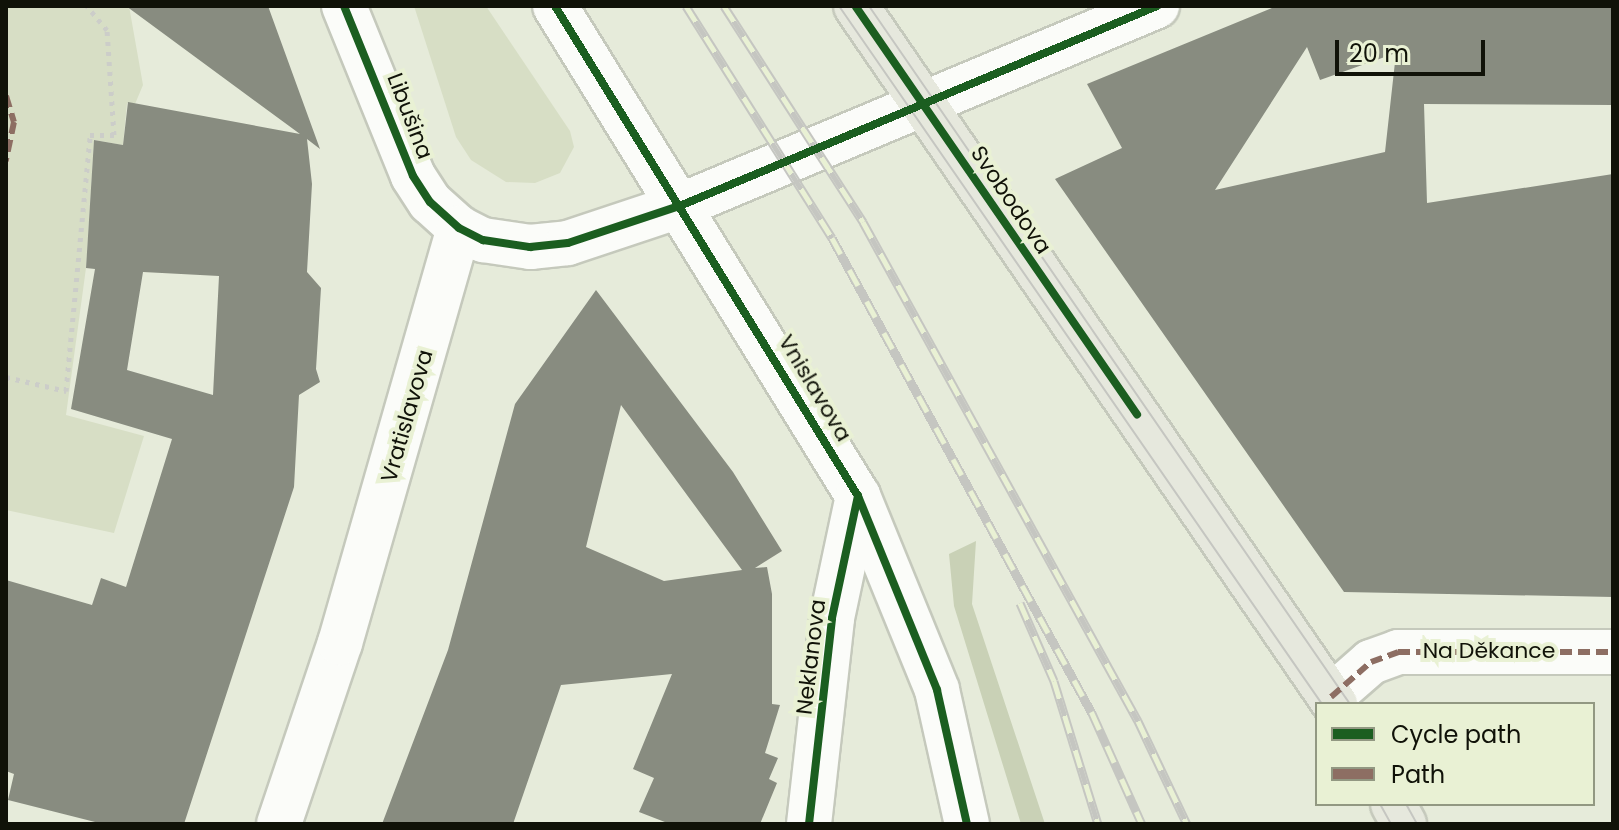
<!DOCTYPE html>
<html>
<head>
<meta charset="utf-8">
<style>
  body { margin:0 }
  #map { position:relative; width:1619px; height:830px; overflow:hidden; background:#e6ebda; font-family:Poppins,sans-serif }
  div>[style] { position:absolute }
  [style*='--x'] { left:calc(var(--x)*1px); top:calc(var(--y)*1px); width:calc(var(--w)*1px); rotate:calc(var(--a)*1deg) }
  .green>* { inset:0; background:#d7dec5 }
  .forest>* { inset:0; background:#c9d1b6 }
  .building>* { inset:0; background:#888c80 }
  .path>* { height:5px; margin-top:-2.5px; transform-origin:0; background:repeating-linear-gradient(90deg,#cccdc9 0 4px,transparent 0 10px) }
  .roads { filter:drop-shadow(2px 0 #c5c9bc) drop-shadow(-2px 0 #c5c9bc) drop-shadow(0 2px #c5c9bc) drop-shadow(0 -2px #c5c9bc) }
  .minor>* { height:44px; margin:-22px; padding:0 22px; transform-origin:22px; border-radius:22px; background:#fbfcf9 }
  .major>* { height:44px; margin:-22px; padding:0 22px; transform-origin:22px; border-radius:22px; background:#e6e8dd }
  .tram>* { height:2px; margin:-1px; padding:0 1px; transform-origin:1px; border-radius:1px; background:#c5c6c1 }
  .rail>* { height:9px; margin-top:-4.5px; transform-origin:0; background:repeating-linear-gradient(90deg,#e9f1d4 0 18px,#c5c6c1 0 36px); box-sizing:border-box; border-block:2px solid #c5c6c1 }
  .quiet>* { height:6px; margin-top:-3px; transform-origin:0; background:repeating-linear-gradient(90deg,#8d6e63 0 12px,transparent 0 18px) }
  .cycleway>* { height:8px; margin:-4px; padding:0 4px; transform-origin:4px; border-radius:4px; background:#1b5e20 }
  span { translate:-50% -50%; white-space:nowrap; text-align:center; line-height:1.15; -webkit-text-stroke:8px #e9f1d4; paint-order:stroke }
  .street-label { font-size:22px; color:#101208 }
  .frame { position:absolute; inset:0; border:8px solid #101208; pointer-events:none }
  .legend { position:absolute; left:1315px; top:702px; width:280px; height:104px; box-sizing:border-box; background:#e9f1d4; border:2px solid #929882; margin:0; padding:10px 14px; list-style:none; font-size:24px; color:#101208 }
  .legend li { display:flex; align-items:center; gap:16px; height:40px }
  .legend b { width:40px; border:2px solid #929882 }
  .scale { position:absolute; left:1335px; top:40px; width:150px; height:36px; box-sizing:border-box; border:4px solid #101208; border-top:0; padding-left:10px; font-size:24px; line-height:28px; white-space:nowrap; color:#101208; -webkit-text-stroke:6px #e9f1d4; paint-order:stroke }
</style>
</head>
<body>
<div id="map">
  <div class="green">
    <i style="clip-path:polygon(6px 6px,129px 6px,143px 85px,135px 104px,127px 103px,123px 145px,94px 140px,86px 268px,66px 415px,144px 436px,114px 533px,6px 510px)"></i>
    <i style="clip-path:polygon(414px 6px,486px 6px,570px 131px,574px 147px,560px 173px,535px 183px,506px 182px,471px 160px,456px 137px)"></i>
  </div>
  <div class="forest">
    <i style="clip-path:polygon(976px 541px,972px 604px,1045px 824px,1021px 824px,954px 606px,949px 554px)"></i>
  </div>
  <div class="building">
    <i style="clip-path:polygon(evenodd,126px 6px,268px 6px,320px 149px,307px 139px,312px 184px,307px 272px,321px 288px,316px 369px,320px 382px,299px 395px,294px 487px,184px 824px,103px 824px,8px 800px,14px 774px,6px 771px,6px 580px,92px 605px,101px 578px,126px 587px,172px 439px,71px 409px,95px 269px,86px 268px,94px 140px,123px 145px,128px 102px,300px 134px,126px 6px,143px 272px,219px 276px,213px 395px,127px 370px,143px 272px)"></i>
    <i style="clip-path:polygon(evenodd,1277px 6px,1613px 6px,1613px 105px,1424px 104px,1427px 203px,1613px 174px,1613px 597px,1344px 592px,1055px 179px,1122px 148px,1087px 84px,1277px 6px,1307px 47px,1320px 80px,1396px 53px,1385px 152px,1215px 190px,1307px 47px)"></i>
    <i style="clip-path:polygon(evenodd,596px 290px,733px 472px,782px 551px,755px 568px,767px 567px,772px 594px,772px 704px,780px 705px,765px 753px,778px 758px,769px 779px,777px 783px,760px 824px,670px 824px,639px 812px,654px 778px,633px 769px,672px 674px,561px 685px,513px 824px,382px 824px,448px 650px,515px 404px,596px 290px,621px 405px,742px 570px,664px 581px,586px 547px,621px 405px)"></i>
  </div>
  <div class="path">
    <i style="--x:6;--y:377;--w:62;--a:13.1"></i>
    <i style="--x:66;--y:391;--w:257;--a:-84.6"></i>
    <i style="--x:90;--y:135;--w:24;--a:0"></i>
    <i style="--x:114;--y:135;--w:105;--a:-93.8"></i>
    <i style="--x:107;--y:30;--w:31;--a:-130"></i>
  </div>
  <div class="roads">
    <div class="minor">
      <i style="--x:344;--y:6;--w:183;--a:67.9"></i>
      <i style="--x:413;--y:176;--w:31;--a:57"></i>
      <i style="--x:430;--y:202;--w:39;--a:42"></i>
      <i style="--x:459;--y:228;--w:27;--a:27"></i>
      <i style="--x:483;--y:240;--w:48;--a:8.5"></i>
      <i style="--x:530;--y:247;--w:38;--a:-6"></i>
      <i style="--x:568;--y:243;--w:120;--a:-18.4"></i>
      <i style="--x:682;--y:205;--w:515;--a:-22.73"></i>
      <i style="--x:555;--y:6;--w:576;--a:58.27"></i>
      <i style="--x:858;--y:496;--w:209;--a:67.8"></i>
      <i style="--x:937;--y:690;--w:137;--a:77.4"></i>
      <i style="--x:1331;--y:697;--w:53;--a:-41.2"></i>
      <i style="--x:1371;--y:662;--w:29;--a:-20"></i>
      <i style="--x:1398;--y:652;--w:215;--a:0"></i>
      <i style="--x:279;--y:824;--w:191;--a:-71.4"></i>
      <i style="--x:340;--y:643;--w:432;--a:-74"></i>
      <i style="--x:809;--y:824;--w:207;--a:-83.6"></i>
      <i style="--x:832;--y:618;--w:125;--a:-78"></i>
    </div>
    <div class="major">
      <i style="--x:856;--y:6;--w:847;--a:55.54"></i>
      <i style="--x:1393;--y:804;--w:23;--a:61"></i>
    </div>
  </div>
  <div class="tram">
    <i style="--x:839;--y:6;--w:849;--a:55.32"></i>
    <i style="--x:869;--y:6;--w:848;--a:55.43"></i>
    <i style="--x:1380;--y:804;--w:23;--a:61"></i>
    <i style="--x:1406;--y:804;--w:23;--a:61"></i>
  </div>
  <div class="rail">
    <i style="--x:686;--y:6;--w:274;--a:57.8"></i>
    <i style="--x:832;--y:238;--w:542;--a:61.31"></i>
    <i style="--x:1092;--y:713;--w:122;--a:65.8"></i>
    <i style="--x:724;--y:6;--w:257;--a:57.2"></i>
    <i style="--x:863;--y:222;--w:570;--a:61.14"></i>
    <i style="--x:1138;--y:721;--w:114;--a:64.6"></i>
    <i style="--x:1020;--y:603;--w:85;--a:66.4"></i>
    <i style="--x:1054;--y:681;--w:150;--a:72.9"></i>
  </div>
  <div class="quiet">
    <i style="--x:6;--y:96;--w:27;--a:73"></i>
    <i style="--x:14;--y:122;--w:40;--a:102"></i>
    <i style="--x:1331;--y:697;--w:53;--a:-41.2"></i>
    <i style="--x:1371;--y:662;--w:29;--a:-20"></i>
    <i style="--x:1398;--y:652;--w:215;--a:0"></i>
  </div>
  <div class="cycleway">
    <i style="--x:344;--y:6;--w:183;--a:67.9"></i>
    <i style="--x:413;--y:176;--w:31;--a:57"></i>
    <i style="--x:430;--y:202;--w:39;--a:42"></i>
    <i style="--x:459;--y:228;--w:27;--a:27"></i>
    <i style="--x:483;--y:240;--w:48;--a:8.5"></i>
    <i style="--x:530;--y:247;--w:38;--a:-6"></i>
    <i style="--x:568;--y:243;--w:120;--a:-18.4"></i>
    <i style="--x:682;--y:205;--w:515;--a:-22.73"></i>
    <i style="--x:555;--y:6;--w:576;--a:58.27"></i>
    <i style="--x:858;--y:496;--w:209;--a:67.8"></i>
    <i style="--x:937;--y:690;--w:137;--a:77.4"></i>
    <i style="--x:856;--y:7;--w:495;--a:55.4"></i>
    <i style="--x:809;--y:824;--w:207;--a:-83.6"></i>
    <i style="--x:832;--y:618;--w:125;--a:-78"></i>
  </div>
  <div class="street-label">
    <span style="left:410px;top:116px;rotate:69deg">Libušina</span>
    <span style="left:1011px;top:200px;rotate:56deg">Svobodova</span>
    <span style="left:815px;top:388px;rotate:59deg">Vnislavova</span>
    <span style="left:407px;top:416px;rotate:-74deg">Vratislavova</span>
    <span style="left:1489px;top:651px">Na Děkance</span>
    <span style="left:811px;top:657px;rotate:-83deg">Neklanova</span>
  </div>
  <div class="frame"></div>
  <ul class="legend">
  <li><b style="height:10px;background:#1b5e20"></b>Cycle path</li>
  <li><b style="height:10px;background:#8d6e63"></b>Path</li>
  </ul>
  <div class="scale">20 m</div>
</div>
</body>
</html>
